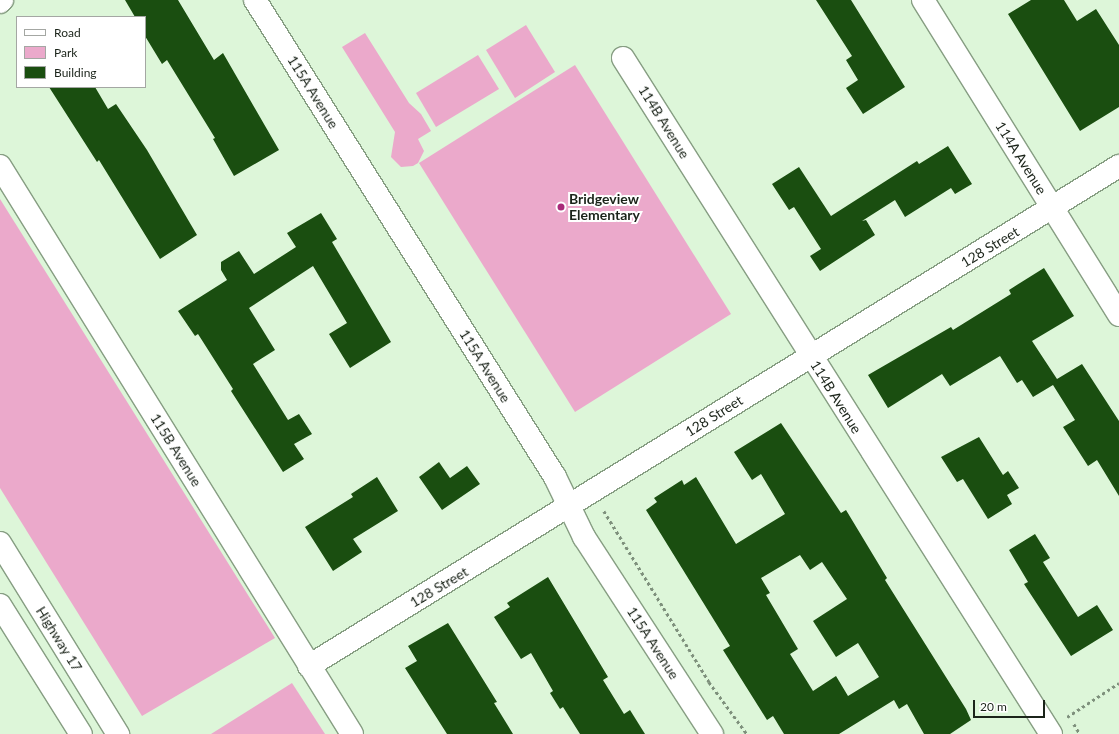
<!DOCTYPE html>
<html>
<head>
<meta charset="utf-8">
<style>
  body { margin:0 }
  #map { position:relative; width:1119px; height:734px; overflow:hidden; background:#ddf6d9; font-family:Lato,sans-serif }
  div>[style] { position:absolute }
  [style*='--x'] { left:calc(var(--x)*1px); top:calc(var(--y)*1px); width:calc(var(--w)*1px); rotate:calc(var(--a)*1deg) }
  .green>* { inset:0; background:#eba9cb }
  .building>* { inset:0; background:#1a4e10 }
  .path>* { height:2.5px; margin-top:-1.25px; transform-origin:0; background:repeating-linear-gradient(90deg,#7e907c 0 3px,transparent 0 6px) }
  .roads { filter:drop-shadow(1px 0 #879e83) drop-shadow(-1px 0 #879e83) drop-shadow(0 1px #879e83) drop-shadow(0 -1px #879e83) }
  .minor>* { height:22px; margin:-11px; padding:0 11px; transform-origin:11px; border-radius:11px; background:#fff }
  .highway>* { height:22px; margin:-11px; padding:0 11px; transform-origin:11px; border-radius:11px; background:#fff }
  .dots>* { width:11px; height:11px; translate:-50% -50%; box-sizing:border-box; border:2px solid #fff; border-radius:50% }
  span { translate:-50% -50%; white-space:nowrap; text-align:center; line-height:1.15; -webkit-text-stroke:4px #fff; paint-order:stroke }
  .street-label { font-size:14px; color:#1b241a }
  .poi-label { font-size:14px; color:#1b241a; font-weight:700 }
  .left { translate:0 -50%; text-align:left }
  .legend { position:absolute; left:16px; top:16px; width:130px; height:72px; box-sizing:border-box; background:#fff; border:1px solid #a4a7a3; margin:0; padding:5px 7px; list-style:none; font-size:12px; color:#1b241a }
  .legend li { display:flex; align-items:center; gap:8px; height:20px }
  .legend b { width:20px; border:1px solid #a4a7a3 }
  .scale { position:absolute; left:973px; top:700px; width:72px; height:18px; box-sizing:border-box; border:2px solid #1b241a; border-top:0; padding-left:5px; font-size:12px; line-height:14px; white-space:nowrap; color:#1b241a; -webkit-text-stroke:3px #fff; paint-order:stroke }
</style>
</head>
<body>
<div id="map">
  <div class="green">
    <i style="clip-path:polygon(526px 25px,555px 72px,515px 98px,486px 50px)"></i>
    <i style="clip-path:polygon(365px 33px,409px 103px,421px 114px,431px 131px,418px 139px,424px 151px,418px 163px,413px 166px,401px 167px,391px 157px,395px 132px,342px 47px)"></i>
    <i style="clip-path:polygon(478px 55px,499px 89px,436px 127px,416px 93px)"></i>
    <i style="clip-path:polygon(575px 65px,731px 314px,575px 412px,419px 163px)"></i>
    <i style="clip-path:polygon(0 199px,275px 638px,142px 716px,0 488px)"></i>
    <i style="clip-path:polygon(292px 683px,325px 734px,211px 734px)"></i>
  </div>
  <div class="building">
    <i style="clip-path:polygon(125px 0,178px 0,214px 60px,223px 53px,279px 150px,234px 176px,213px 139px,215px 138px,167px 60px,162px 64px,145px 36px,145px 17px,135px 17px)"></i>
    <i style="clip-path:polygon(816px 0,851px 0,905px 87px,863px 114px,846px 88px,858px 80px,846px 60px,852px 56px)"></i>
    <i style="clip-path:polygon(1031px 0,1064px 0,1077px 21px,1096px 9px,1119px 45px,1119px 107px,1080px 131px,1008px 14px)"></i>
    <i style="clip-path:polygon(49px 87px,95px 87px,108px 109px,116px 104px,147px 150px,197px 235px,160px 259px,99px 160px,97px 162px)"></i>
    <i style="clip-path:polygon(948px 146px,972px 184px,955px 194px,951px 188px,905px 217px,895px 200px,862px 221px,866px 220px,875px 235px,820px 271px,810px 256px,821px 249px,794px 207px,789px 210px,772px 184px,799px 167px,831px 216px,917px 161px,919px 164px)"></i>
    <i style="clip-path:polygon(321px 213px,337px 239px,332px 242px,391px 342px,350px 368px,329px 334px,347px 323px,313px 266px,249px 308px,275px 350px,253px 364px,288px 420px,299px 414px,312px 434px,294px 444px,304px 459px,283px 472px,231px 391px,233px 389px,198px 334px,195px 336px,178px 311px,227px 280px,221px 270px,221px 262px,239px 251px,254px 274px,296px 247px,287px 233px)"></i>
    <i style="clip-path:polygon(1044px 268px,1074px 316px,1032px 341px,1057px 379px,1082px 364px,1119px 421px,1119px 496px,1097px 460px,1088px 466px,1063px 427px,1075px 420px,1053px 385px,1033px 397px,1022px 380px,1017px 383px,1000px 356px,950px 386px,942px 374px,888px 408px,868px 375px,951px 327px,953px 330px,1011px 294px,1009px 290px)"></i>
    <i style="clip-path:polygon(evenodd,781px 423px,841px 513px,846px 510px,887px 578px,885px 580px,966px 709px,971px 720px,950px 734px,924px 734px,907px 704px,899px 709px,894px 700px,839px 734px,784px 734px,773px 716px,767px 720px,723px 650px,730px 646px,646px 510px,657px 502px,654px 498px,682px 480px,684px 485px,696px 477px,736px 544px,785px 514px,761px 474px,752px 480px,734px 452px,781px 423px,800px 555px,810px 570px,822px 562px,847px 599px,813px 621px,836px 657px,858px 643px,879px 677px,848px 696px,836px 676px,813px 691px,790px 654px,798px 649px,766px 595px,770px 593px,761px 578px,800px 555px)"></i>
    <i style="clip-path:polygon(979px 437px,1003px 475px,1008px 471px,1019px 488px,1007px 495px,1012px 504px,988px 519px,963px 479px,957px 482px,941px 457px)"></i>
    <i style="clip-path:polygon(439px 462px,450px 478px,467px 466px,480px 484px,442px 510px,419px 477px)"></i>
    <i style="clip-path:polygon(377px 477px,398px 511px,353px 539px,362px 552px,333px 571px,305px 527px,353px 497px,351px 494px)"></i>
    <i style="clip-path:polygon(1035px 534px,1050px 558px,1043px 562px,1078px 617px,1097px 605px,1113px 630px,1071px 656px,1024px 584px,1028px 582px,1009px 550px)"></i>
    <i style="clip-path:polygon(548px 577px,608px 677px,603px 680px,624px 714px,630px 710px,645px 734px,580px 734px,563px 707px,560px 709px,550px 693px,553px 691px,531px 653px,521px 659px,494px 617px,510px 607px,507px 603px)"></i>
    <i style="clip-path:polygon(448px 623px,497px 702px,494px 703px,513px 734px,447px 734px,405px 668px,417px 661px,408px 646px)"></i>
  </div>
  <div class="path">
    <i style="--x:604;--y:511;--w:201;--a:58.4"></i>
    <i style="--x:709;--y:682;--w:64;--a:53.8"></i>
    <i style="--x:1067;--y:717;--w:62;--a:-33.2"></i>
    <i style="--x:1074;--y:724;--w:12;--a:59"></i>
  </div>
  <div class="roads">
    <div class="minor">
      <i style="--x:255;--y:0;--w:563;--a:57.83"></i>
      <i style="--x:555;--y:477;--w:67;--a:64.2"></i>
      <i style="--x:584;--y:537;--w:235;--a:57"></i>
      <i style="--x:923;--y:0;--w:371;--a:58.1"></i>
      <i style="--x:0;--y:2;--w:3;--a:-45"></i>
      <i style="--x:623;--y:58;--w:800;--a:57.66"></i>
      <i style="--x:0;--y:166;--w:668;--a:58.21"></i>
      <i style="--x:309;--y:666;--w:952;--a:-31.69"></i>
    </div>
    <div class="highway">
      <i style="--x:0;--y:543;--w:225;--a:58.3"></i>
      <i style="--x:0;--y:605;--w:152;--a:57.9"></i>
    </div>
  </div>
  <div class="dots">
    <i style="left:561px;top:207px;background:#a92a7a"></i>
  </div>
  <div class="street-label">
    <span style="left:313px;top:92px;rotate:58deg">115A Avenue</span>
    <span style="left:664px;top:122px;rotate:58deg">114B Avenue</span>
    <span style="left:1021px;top:158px;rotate:58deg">114A Avenue</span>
    <span style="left:990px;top:247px;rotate:-31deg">128 Street</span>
    <span style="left:485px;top:366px;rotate:58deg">115A Avenue</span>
    <span style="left:836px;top:397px;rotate:58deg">114B Avenue</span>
    <span style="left:714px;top:416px;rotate:-32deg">128 Street</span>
    <span style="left:176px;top:450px;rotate:58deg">115B Avenue</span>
    <span style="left:439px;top:587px;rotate:-31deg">128 Street</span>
    <span style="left:59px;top:639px;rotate:58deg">Highway 17</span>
    <span style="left:653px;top:643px;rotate:57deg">115A Avenue</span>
  </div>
  <div class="poi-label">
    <span class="left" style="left:569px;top:207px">Bridgeview<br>Elementary</span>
  </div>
  <ul class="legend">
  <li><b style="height:5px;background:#fff"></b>Road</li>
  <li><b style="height:11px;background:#eba9cb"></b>Park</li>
  <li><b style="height:11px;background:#1a4e10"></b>Building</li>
  </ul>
  <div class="scale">20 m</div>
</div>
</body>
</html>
